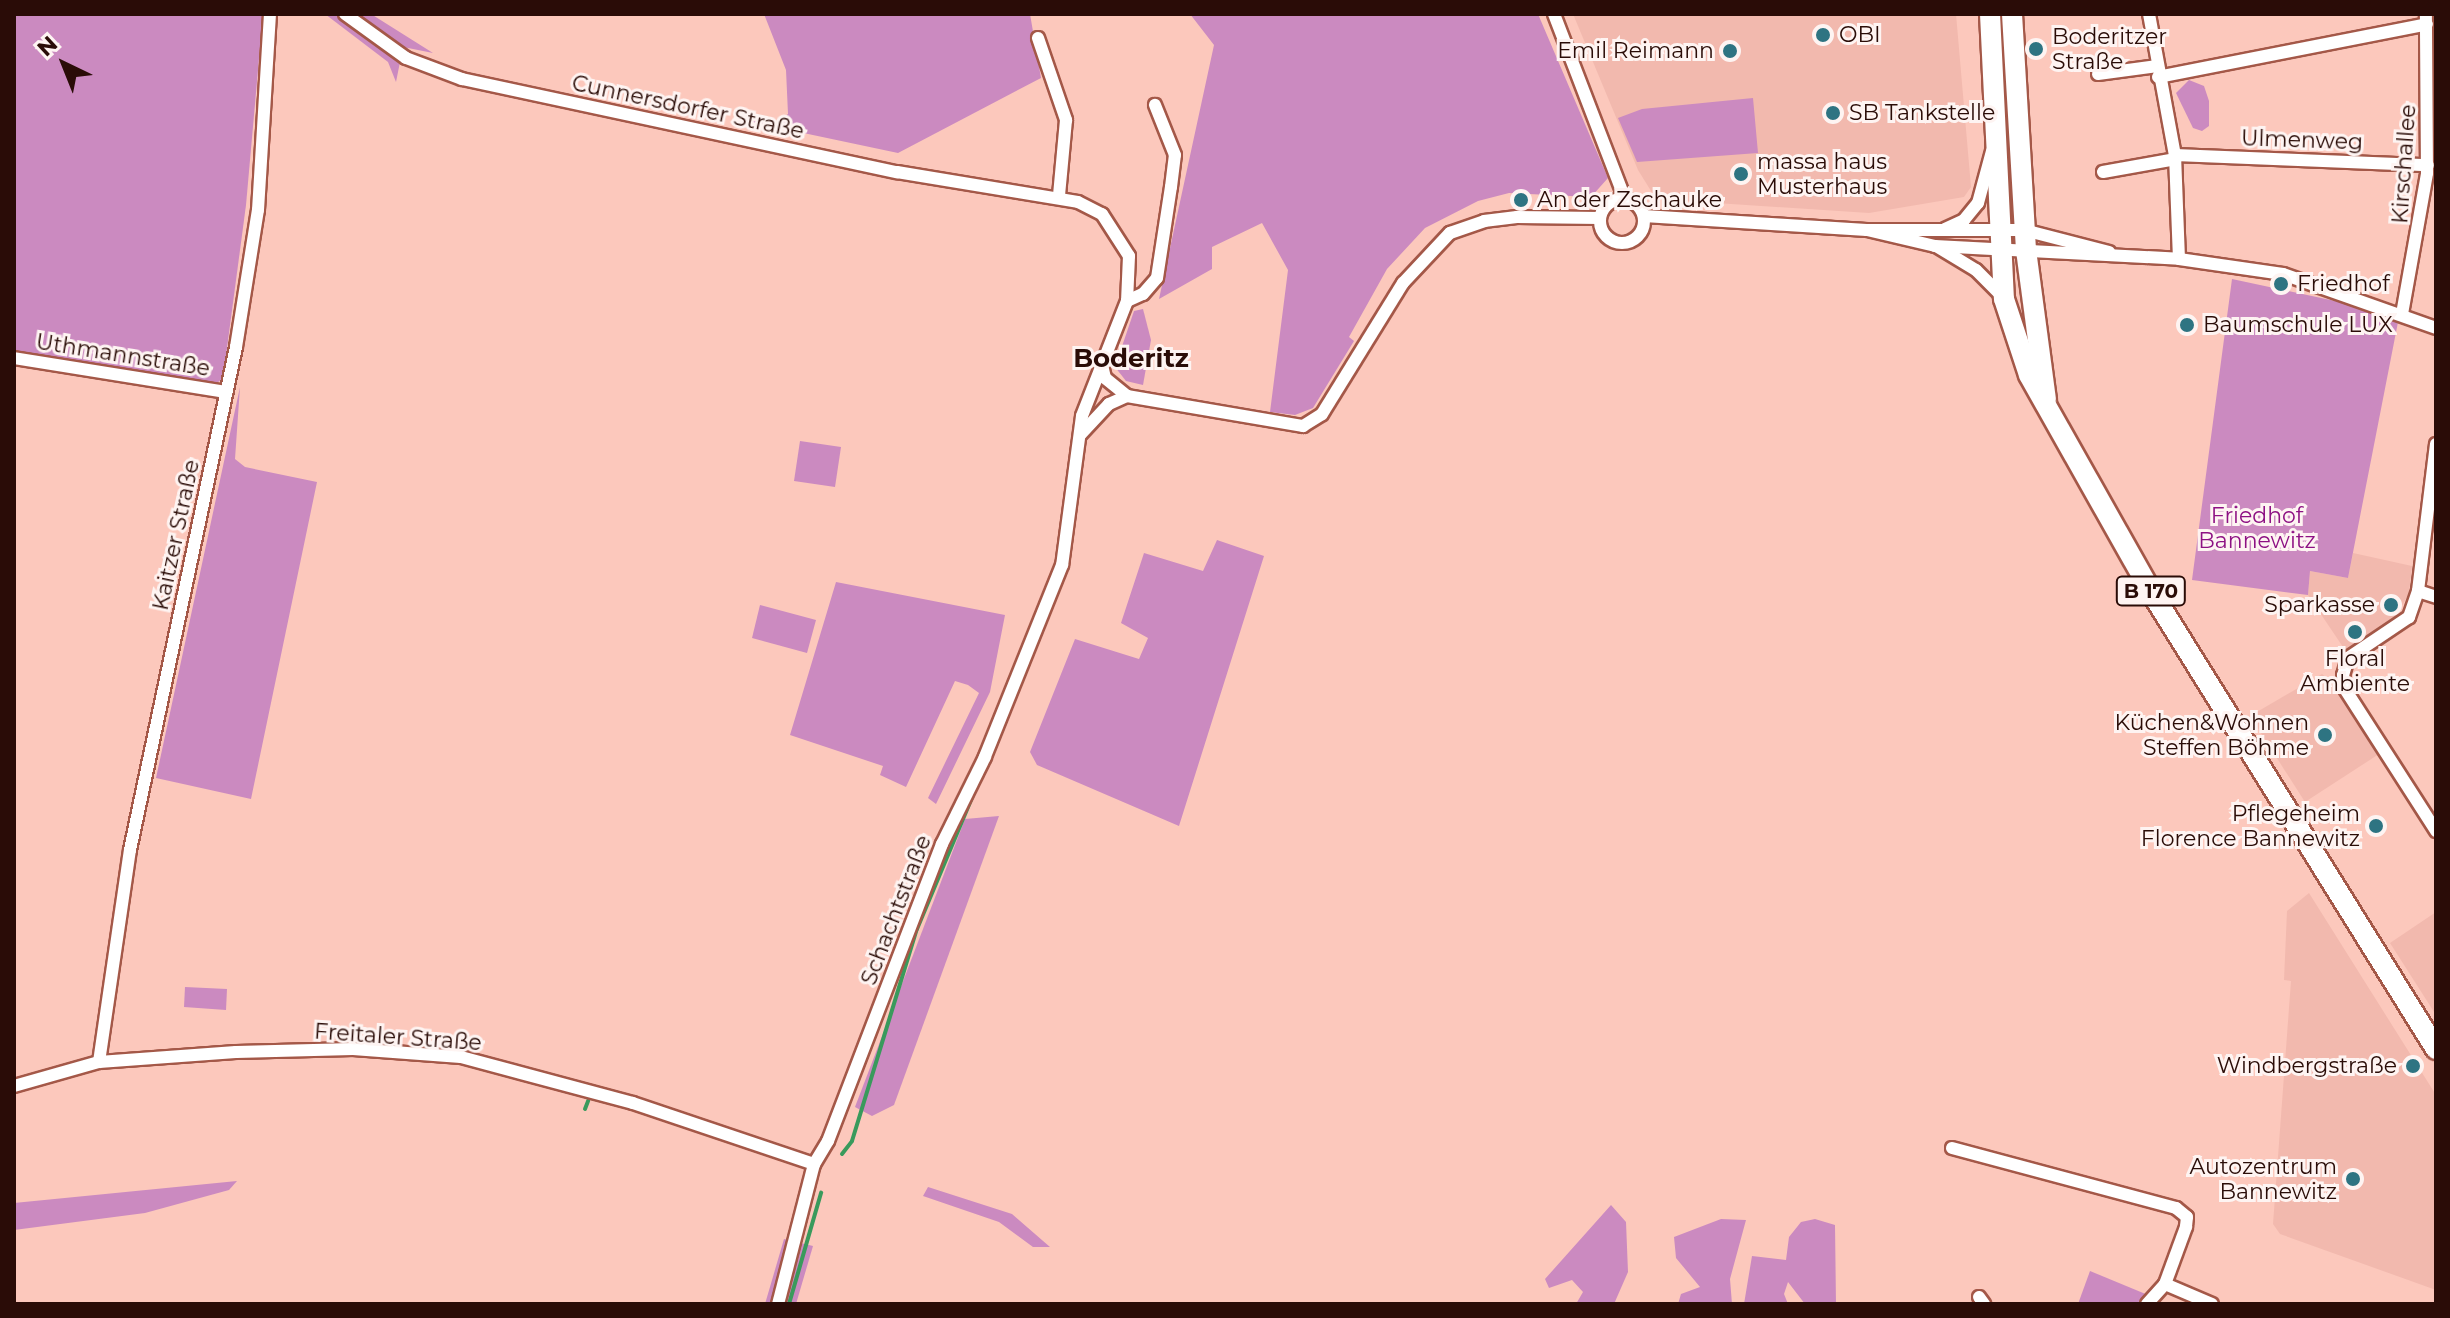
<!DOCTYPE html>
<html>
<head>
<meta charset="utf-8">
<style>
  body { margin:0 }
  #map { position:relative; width:2450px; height:1318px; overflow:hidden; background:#fcc8bc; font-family:Montserrat,sans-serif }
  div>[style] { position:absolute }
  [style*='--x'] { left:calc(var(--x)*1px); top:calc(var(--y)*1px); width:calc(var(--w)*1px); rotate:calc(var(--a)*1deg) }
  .built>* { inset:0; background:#f2b9ae }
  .green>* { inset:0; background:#cb8ac0 }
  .stream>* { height:4px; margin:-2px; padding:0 2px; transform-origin:2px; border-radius:2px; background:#399a5c }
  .roads { filter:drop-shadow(2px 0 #a45848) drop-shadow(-2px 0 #a45848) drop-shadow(0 2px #a45848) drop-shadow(0 -2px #a45848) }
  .minor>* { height:12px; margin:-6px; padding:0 6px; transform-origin:6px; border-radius:6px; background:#fff }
  .minor>.ring { margin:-6px; padding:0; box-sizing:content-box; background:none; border:12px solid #fff; border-radius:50% }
  .primary>* { height:20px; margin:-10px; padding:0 10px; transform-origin:10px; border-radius:10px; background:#fff }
  .dots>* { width:22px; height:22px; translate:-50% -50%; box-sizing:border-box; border:4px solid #fef4f2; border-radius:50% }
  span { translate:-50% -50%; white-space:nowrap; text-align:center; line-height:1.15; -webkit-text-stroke:6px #fef4f2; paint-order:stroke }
  .shield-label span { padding:2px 6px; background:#fef4f2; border:2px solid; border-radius:6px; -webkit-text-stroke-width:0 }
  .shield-label { font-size:20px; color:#2a0c07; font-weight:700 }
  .poi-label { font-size:22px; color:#2a0c07 }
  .left { translate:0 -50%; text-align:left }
  .right { translate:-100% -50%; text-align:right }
  .street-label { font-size:22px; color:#2a0c07 }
  .park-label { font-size:22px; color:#8d1083 }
  .quarter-label { font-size:26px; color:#2a0c07; font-weight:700 }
  .frame { position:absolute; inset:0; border:16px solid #2a0c07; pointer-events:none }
  .north { position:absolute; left:24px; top:24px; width:80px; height:80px; -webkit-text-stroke:6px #fef4f2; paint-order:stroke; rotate:317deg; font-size:22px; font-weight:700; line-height:32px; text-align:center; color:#2a0c07 }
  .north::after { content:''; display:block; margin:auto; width:28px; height:36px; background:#2a0c07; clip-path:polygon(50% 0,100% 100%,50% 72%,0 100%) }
</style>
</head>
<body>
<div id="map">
  <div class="built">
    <i style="clip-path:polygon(1573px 14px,1956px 14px,1971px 187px,1964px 197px,1869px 213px,1656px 199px,1638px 170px)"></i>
    <i style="clip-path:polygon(2353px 553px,2412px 566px,2409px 593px,2396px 617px,2345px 650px,2308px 595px,2310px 571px,2348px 578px)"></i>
    <i style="clip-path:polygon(2322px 674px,2334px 684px,2379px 754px,2305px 802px,2250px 716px)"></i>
    <i style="clip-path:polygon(2309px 893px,2436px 1095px,2436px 1290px,2280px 1234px,2273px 1224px,2291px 981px,2284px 980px,2287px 911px)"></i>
    <i style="clip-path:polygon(2436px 912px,2436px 1015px,2390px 943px)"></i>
  </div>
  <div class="green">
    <i style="clip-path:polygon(14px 14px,263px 14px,246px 205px,223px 378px,217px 383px,14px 352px)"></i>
    <i style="clip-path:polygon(325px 14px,371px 14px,433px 53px,403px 47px,396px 82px,388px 62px)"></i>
    <i style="clip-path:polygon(764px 14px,1030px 14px,1041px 78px,898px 153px,746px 121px,779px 121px,788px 114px,786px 70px)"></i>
    <i style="clip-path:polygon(1190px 14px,1538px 14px,1608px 178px,1591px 197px,1509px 193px,1478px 201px,1425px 228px,1387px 269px,1349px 337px,1354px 341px,1313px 408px,1295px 415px,1270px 412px,1288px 270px,1262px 223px,1212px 247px,1212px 269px,1159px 299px,1214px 45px)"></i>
    <i style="clip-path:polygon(2189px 80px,2204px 86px,2209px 101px,2209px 126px,2202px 131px,2193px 128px,2176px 93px)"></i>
    <i style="clip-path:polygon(1753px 98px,1758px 153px,1637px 162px,1618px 118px,1642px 109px)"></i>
    <i style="clip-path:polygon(2232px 279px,2340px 302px,2398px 322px,2348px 578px,2310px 571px,2308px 595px,2192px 580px)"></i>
    <i style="clip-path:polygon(1143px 309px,1151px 340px,1143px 385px,1126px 381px,1115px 367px,1134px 311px)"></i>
    <i style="clip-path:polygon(240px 387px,235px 459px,245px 467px,317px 482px,251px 799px,156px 778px)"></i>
    <i style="clip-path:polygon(800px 441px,841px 447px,835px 487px,794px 481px)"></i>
    <i style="clip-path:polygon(1217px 540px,1264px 556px,1179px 826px,1037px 765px,1030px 752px,1075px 639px,1139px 659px,1148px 638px,1121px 623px,1144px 553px,1203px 571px)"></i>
    <i style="clip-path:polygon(836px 582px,1005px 615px,990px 692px,936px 804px,928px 798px,979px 693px,968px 685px,955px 681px,906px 787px,880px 775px,883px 766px,790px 735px)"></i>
    <i style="clip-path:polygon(760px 605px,816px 620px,807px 653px,752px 638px)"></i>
    <i style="clip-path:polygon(999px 816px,894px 1105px,872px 1116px,855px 1107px,965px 819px)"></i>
    <i style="clip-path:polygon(185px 987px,227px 989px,226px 1010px,184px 1007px)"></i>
    <i style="clip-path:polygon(237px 1181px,229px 1190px,145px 1213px,14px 1230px,14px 1203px)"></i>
    <i style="clip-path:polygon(928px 1187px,1012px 1214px,1050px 1247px,1033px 1247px,999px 1222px,923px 1196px)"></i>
    <i style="clip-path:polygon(1611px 1205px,1626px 1222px,1628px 1272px,1614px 1304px,1576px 1304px,1583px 1292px,1572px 1280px,1549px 1288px,1545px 1279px)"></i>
    <i style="clip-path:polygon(1721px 1219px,1746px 1220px,1730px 1279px,1732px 1304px,1678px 1304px,1681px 1294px,1700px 1287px,1676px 1258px,1674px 1237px)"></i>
    <i style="clip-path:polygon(1815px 1219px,1835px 1225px,1836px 1304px,1805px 1304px,1788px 1282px,1784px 1294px,1788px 1304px,1744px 1304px,1752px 1256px,1786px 1260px,1789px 1237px,1801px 1222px)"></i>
    <i style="clip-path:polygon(784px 1239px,813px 1246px,796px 1304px,765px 1304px)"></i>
    <i style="clip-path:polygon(2090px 1271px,2148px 1295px,2136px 1304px,2078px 1304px)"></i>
  </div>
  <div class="stream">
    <i style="--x:585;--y:1109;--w:9;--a:-69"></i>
    <i style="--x:842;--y:1154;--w:16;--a:-52"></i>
    <i style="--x:852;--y:1141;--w:222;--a:-73"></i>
    <i style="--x:917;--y:929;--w:295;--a:-67.3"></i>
    <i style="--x:789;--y:1304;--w:116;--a:-73.9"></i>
  </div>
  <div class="roads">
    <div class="minor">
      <i style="--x:345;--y:14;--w:75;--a:35.8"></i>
      <i style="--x:406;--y:58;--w:60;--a:20.6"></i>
      <i style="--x:462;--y:79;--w:445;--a:12.1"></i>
      <i style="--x:897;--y:172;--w:183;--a:9.4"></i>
      <i style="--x:1078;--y:202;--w:27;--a:27"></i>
      <i style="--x:1102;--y:214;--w:50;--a:57.3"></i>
      <i style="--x:1129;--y:256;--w:45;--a:92.5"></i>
      <i style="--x:1127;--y:301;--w:123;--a:111.4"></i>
      <i style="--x:1082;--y:416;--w:150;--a:97.6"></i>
      <i style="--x:1062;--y:565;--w:207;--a:111.9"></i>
      <i style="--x:985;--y:757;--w:97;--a:116.3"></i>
      <i style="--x:942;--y:844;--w:318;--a:111"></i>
      <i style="--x:828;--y:1141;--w:27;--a:121"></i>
      <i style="--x:814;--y:1164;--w:145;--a:104.4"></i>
      <i style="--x:1554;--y:14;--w:198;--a:69"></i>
      <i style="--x:2149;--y:14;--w:143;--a:79.6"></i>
      <i style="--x:2175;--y:155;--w:104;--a:87.8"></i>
      <i style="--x:1038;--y:38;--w:87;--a:71.1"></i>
      <i style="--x:1066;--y:120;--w:76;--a:95.3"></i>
      <i style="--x:2098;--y:74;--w:60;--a:-7.7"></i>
      <i style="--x:2158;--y:77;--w:274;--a:-11.1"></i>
      <i style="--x:2175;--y:155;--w:253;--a:2.3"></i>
      <i style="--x:2103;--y:172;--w:74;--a:-10.1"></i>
      <i class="ring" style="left:1600px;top:199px;width:32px;height:32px"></i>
      <i style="--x:1644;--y:216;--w:223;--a:3.6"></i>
      <i style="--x:1867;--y:230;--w:157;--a:0"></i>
      <i style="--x:2024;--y:230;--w:88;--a:14.5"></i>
      <i style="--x:1945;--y:229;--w:21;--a:-25"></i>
      <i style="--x:1964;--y:220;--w:22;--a:-51"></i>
      <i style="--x:1978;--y:203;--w:54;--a:-74.9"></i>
      <i style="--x:1867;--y:230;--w:70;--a:13.2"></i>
      <i style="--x:1935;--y:246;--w:244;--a:3"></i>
      <i style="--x:2179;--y:259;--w:105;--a:8.2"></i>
      <i style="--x:2283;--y:274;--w:162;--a:19.4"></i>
      <i style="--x:1938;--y:247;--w:44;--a:31.2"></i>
      <i style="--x:1976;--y:270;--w:37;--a:45"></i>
      <i style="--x:1127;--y:301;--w:17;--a:-24"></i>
      <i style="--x:1143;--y:294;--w:21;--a:-49"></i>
      <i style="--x:1157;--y:278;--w:92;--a:-81.3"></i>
      <i style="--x:1171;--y:187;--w:32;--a:-83"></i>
      <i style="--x:1175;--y:155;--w:54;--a:-111.8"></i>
      <i style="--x:2402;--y:314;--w:143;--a:-79.9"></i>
      <i style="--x:2427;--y:173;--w:159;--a:-90.4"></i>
      <i style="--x:14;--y:358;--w:215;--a:9.1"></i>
      <i style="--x:1102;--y:365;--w:13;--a:77"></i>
      <i style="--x:1105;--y:378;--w:28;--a:39"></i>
      <i style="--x:1127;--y:396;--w:179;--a:9.7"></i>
      <i style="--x:1303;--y:426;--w:22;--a:-32"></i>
      <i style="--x:1322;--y:414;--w:154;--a:-58.3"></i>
      <i style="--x:1403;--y:283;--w:69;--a:-46.8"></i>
      <i style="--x:1450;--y:233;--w:36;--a:-19"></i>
      <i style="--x:1484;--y:221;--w:33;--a:-7"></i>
      <i style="--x:1517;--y:217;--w:83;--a:0.7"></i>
      <i style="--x:1081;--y:434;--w:41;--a:-47"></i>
      <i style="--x:1109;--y:404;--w:20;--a:-24"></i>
      <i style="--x:2436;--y:444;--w:148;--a:97"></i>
      <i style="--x:2418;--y:591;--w:28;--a:109"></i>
      <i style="--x:2409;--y:617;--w:73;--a:146.1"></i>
      <i style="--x:2348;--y:658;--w:18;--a:106"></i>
      <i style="--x:2343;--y:675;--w:14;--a:82"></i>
      <i style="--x:2345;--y:689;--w:169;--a:57.3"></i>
      <i style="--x:2418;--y:591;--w:19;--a:18"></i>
      <i style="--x:99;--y:1062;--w:214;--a:-81.7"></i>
      <i style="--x:130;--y:850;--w:514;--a:-78.1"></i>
      <i style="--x:236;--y:347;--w:139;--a:-80.9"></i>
      <i style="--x:258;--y:210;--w:196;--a:-86.5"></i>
      <i style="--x:14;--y:1086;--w:88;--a:-15.8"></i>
      <i style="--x:99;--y:1062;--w:137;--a:-4.2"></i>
      <i style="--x:236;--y:1052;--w:117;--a:-1.5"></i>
      <i style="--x:353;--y:1049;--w:108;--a:4.2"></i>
      <i style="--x:461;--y:1057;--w:178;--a:15"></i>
      <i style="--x:633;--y:1103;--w:191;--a:18.6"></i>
      <i style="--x:1952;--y:1148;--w:232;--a:15"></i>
      <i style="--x:2176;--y:1208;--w:14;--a:39"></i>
      <i style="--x:2187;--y:1217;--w:10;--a:96"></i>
      <i style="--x:2186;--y:1227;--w:61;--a:110.2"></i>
      <i style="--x:1979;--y:1297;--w:9;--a:54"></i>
      <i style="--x:2147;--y:1304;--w:27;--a:-48"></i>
      <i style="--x:2165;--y:1284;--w:51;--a:23.1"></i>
    </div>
    <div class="primary">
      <i style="--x:1990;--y:14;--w:285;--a:87.2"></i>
      <i style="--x:2004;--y:299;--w:80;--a:71.8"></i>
      <i style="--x:2029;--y:375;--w:247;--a:60.6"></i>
      <i style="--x:2150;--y:590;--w:541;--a:58.07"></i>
      <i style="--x:2012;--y:14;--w:236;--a:86.6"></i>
      <i style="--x:2026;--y:250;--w:151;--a:82.4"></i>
    </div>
  </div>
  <div class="dots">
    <i style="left:1823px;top:35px;background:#2e7482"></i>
    <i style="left:2036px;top:49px;background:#2e7482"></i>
    <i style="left:1730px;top:51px;background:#2e7482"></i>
    <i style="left:1833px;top:113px;background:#2e7482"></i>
    <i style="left:1741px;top:174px;background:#2e7482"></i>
    <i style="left:1521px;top:200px;background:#2e7482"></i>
    <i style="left:2281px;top:284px;background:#2e7482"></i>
    <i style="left:2187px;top:325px;background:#2e7482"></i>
    <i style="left:2391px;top:605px;background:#2e7482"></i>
    <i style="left:2355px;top:632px;background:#2e7482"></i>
    <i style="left:2325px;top:735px;background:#2e7482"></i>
    <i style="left:2376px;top:826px;background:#2e7482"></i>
    <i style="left:2413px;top:1066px;background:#2e7482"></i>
    <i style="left:2353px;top:1179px;background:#2e7482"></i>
  </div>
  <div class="shield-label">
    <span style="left:2151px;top:591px">B 170</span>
  </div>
  <div class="poi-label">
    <span class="left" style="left:1839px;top:35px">OBI</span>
    <span class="left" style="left:2052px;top:49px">Boderitzer<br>Straße</span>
    <span class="right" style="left:1714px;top:51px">Emil Reimann</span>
    <span class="left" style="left:1849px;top:113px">SB Tankstelle</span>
    <span class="left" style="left:1757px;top:174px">massa haus<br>Musterhaus</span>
    <span class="left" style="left:1537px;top:200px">An der Zschauke</span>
    <span class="left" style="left:2297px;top:284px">Friedhof</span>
    <span class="left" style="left:2203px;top:325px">Baumschule LUX</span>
    <span class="right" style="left:2375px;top:605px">Sparkasse</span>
    <span style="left:2355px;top:671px">Floral<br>Ambiente</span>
    <span class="right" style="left:2309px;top:735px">Küchen&amp;Wohnen<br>Steffen Böhme</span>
    <span class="right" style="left:2360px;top:826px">Pflegeheim<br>Florence Bannewitz</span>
    <span class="right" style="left:2397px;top:1066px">Windbergstraße</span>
    <span class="right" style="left:2337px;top:1179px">Autozentrum<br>Bannewitz</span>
  </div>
  <div class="street-label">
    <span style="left:688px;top:107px;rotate:12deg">Cunnersdorfer Straße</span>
    <span style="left:2302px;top:140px;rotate:2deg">Ulmenweg</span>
    <span style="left:2404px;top:164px;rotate:-86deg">Kirschallee</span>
    <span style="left:123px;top:355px;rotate:9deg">Uthmannstraße</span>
    <span style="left:176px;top:535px;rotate:-78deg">Kaitzer Straße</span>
    <span style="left:896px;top:910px;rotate:-69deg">Schachtstraße</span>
    <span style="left:398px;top:1037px;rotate:4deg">Freitaler Straße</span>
  </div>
  <div class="park-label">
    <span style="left:2257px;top:528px">Friedhof<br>Bannewitz</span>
  </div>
  <div class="quarter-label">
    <span style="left:1131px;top:359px">Boderitz</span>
  </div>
  <div class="frame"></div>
  <div class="north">N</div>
</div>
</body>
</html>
